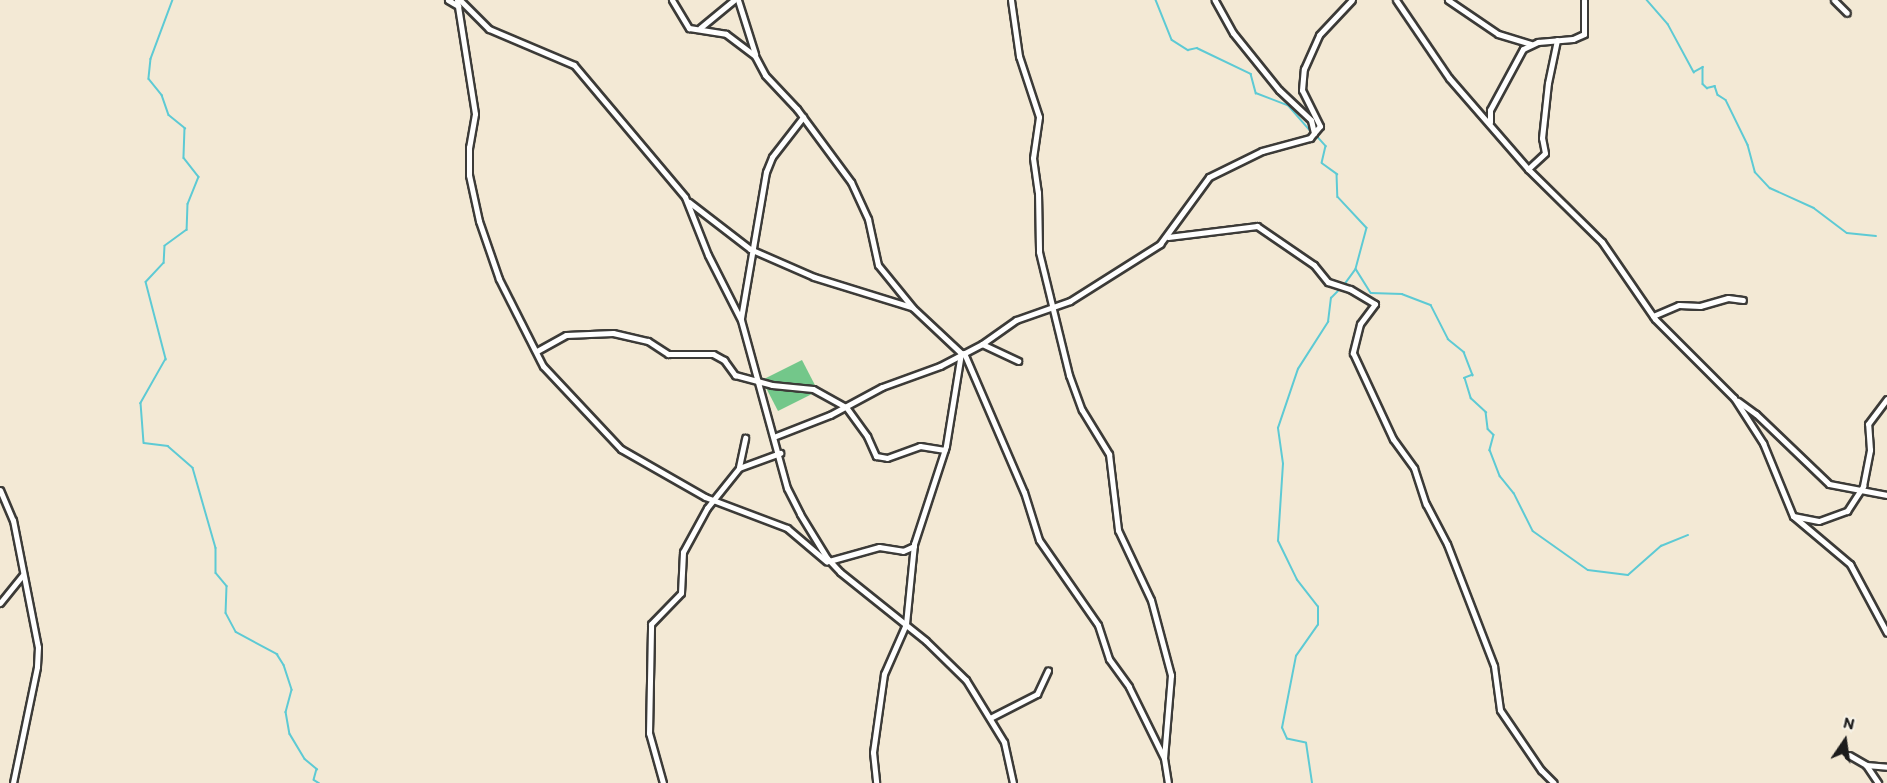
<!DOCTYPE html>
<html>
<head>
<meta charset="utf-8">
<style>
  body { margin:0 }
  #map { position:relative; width:1887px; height:783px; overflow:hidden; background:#f3e9d5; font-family:Itim,sans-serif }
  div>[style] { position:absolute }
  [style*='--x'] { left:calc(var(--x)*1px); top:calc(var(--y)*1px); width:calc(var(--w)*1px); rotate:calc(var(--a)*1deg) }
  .green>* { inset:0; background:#73c78a }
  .stream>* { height:1.5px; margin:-0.75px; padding:0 0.75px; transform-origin:0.75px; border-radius:0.75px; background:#5dcad4 }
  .roads { filter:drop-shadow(2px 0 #3c3b38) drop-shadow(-2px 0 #3c3b38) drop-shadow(0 2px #3c3b38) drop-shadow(0 -2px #3c3b38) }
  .minor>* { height:5px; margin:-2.5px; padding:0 2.5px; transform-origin:2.5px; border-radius:2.5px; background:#fff }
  span { translate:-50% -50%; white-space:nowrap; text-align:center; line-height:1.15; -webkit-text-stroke:6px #f7f3e8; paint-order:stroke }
  .north { position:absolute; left:1815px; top:711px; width:60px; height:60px; -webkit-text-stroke:4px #f7f3e8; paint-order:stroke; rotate:13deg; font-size:16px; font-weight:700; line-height:24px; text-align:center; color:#1c1c1c }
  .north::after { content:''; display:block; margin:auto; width:21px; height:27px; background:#1c1c1c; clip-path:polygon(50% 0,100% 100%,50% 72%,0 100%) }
</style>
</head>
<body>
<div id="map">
  <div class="green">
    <i style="clip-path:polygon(802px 360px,818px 391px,778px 411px,762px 380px)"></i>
  </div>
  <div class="stream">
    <i style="--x:173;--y:0;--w:63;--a:110.4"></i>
    <i style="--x:151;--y:59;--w:20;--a:96"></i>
    <i style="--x:149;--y:79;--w:21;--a:51"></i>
    <i style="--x:162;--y:95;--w:21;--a:71"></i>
    <i style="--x:169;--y:115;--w:21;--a:39"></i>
    <i style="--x:185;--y:128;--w:30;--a:92"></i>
    <i style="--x:184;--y:158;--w:24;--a:52"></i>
    <i style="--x:199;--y:177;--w:29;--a:112"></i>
    <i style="--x:188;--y:204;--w:26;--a:92"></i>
    <i style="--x:187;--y:230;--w:27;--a:144"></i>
    <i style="--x:165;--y:246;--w:17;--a:93"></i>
    <i style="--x:164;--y:263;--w:26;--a:133"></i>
    <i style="--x:146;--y:282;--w:80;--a:75.4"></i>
    <i style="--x:166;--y:359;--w:51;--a:119.6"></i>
    <i style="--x:141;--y:403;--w:40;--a:85.7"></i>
    <i style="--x:144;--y:443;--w:24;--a:7"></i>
    <i style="--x:168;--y:446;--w:33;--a:41"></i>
    <i style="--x:193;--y:468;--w:83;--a:74"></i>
    <i style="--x:216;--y:548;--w:25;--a:90"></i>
    <i style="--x:216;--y:573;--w:17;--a:50"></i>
    <i style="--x:227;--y:586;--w:27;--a:92"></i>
    <i style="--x:226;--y:613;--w:21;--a:62"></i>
    <i style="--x:236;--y:632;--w:47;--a:28.2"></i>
    <i style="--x:277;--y:654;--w:13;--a:58"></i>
    <i style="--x:284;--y:665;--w:26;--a:72"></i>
    <i style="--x:292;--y:690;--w:23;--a:105"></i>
    <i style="--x:286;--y:712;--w:22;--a:80"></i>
    <i style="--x:290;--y:734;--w:29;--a:59"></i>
    <i style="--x:305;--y:759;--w:16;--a:40"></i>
    <i style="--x:317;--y:769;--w:11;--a:105"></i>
    <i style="--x:314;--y:780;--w:6;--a:31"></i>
    <i style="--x:1156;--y:0;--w:43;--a:68.2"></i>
    <i style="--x:1172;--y:40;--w:19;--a:32"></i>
    <i style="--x:1188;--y:50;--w:9;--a:-13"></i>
    <i style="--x:1197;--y:48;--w:60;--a:25.7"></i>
    <i style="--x:1251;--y:74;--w:20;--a:75"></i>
    <i style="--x:1256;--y:93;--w:34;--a:21"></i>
    <i style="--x:1288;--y:105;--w:33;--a:49"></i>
    <i style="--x:1647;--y:0;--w:32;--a:49"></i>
    <i style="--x:1668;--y:24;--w:55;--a:61.6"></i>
    <i style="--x:1694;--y:72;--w:10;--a:-29"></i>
    <i style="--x:1703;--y:67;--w:17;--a:90"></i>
    <i style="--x:1703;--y:84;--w:6;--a:45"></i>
    <i style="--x:1707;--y:88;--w:8;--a:-14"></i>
    <i style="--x:1715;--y:86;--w:9;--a:72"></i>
    <i style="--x:1718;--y:95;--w:9;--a:32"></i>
    <i style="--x:1726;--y:100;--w:50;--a:63.9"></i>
    <i style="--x:1748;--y:145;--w:28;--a:75"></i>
    <i style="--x:1755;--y:172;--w:22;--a:47"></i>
    <i style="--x:1770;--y:188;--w:48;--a:24.4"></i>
    <i style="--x:1814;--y:208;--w:41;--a:37.1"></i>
    <i style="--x:1847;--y:233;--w:29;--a:6"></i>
    <i style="--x:1316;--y:135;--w:15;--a:48"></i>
    <i style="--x:1326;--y:146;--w:17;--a:103"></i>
    <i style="--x:1322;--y:163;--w:19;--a:36"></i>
    <i style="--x:1337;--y:174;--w:23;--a:88"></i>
    <i style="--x:1338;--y:197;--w:42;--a:46.9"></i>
    <i style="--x:1367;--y:228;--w:42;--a:105"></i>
    <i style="--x:1356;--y:269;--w:28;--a:58"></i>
    <i style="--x:1371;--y:293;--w:31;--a:2"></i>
    <i style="--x:1402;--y:294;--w:31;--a:21"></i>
    <i style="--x:1431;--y:305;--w:38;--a:63"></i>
    <i style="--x:1448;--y:339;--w:21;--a:39"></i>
    <i style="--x:1464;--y:352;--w:25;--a:69"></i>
    <i style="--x:1473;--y:375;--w:9;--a:159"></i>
    <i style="--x:1465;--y:378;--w:21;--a:73"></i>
    <i style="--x:1471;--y:398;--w:21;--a:43"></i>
    <i style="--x:1486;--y:412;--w:17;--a:83"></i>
    <i style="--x:1488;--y:429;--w:8;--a:45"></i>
    <i style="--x:1494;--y:435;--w:16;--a:105"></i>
    <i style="--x:1490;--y:450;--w:28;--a:69"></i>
    <i style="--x:1500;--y:476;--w:22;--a:51"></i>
    <i style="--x:1514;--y:493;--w:42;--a:63.4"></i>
    <i style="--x:1533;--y:531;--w:67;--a:35.3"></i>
    <i style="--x:1588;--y:570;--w:40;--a:7.1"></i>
    <i style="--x:1628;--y:575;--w:44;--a:-41.3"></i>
    <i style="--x:1661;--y:546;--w:29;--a:-22"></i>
    <i style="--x:1344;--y:285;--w:19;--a:-54"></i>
    <i style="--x:1312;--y:783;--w:40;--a:-98.5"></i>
    <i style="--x:1306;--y:743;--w:19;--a:-168"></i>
    <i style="--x:1287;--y:739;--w:12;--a:-114"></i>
    <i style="--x:1282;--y:728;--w:73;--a:-79"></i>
    <i style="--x:1296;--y:656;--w:38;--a:-55"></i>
    <i style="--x:1318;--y:625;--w:18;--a:-90"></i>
    <i style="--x:1318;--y:607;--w:34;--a:-128"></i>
    <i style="--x:1297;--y:580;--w:43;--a:-116"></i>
    <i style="--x:1278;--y:541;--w:77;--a:-86.3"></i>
    <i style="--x:1283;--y:464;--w:36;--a:-98"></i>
    <i style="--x:1278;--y:428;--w:62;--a:-71.3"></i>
    <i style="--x:1298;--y:369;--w:56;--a:-57.4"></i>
    <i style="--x:1328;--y:322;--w:24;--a:-83"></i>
    <i style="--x:1331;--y:298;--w:13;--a:-45"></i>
  </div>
  <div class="roads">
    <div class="minor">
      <i style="--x:448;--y:0;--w:12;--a:31"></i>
      <i style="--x:457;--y:0;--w:115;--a:81"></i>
      <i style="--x:475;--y:114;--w:34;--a:100"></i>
      <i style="--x:469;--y:147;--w:28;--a:90"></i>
      <i style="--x:469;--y:175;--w:47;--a:77.7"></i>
      <i style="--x:479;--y:221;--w:61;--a:71"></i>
      <i style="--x:499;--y:279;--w:97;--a:63.2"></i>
      <i style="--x:543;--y:366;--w:114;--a:46.8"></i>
      <i style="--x:621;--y:449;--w:97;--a:29.7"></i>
      <i style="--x:705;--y:497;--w:88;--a:20.7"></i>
      <i style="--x:787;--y:528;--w:52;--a:40.4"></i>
      <i style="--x:460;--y:0;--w:41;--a:45"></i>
      <i style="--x:489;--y:29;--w:92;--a:23"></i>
      <i style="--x:574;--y:65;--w:172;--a:49.9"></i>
      <i style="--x:685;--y:197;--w:62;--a:68.4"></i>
      <i style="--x:708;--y:255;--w:73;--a:63.1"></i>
      <i style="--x:741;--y:320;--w:174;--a:74.7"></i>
      <i style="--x:787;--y:488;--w:29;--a:63"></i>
      <i style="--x:800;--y:514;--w:52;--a:58.5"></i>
      <i style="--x:827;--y:558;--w:19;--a:47"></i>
      <i style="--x:840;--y:572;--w:110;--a:38.7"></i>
      <i style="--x:926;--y:641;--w:56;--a:44.3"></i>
      <i style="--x:966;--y:680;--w:73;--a:58.5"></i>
      <i style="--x:1004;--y:742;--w:42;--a:77.6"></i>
      <i style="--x:672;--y:0;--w:33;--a:59"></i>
      <i style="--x:689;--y:28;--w:37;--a:9"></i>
      <i style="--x:726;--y:34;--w:36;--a:37"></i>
      <i style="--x:755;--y:56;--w:21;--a:62"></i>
      <i style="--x:765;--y:75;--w:47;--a:46.7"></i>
      <i style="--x:797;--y:109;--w:91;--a:53.5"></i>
      <i style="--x:851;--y:182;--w:41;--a:65.3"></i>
      <i style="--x:868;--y:219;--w:47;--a:77.7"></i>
      <i style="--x:878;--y:265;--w:55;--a:50.9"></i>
      <i style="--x:913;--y:308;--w:66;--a:43.2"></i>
      <i style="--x:961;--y:353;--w:94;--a:99.2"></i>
      <i style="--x:946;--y:446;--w:103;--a:108.1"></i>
      <i style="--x:914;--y:544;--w:80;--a:95.7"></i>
      <i style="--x:906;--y:624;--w:55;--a:113.7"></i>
      <i style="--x:884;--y:674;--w:79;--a:98"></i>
      <i style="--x:873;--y:752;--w:31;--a:84"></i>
      <i style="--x:738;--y:0;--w:57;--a:72.5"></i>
      <i style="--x:1011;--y:0;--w:57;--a:81.9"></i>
      <i style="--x:1019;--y:56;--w:64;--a:71.8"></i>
      <i style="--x:1039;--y:117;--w:41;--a:98.3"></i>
      <i style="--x:1033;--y:158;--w:34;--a:82"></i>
      <i style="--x:1038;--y:192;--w:60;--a:89"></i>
      <i style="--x:1039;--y:252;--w:127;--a:76.3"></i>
      <i style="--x:1069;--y:375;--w:37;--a:70"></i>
      <i style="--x:1082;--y:410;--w:52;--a:58.5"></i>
      <i style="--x:1109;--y:454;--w:77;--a:83.2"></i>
      <i style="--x:1118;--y:530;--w:77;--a:64.8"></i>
      <i style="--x:1151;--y:600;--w:78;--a:75.1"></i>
      <i style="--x:1171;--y:675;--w:83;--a:94.8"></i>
      <i style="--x:1396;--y:0;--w:94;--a:55.8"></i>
      <i style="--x:1449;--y:78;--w:121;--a:49"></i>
      <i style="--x:1528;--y:169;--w:104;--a:44.6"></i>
      <i style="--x:1602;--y:242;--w:93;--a:55.5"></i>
      <i style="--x:1655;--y:319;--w:112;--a:45"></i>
      <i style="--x:1734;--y:398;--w:54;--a:57.2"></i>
      <i style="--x:1763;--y:443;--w:79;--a:67.7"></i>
      <i style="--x:1793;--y:516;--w:75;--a:40.1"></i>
      <i style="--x:1850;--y:564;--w:78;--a:61.8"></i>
      <i style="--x:1448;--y:0;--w:60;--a:34.2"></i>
      <i style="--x:1498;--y:34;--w:34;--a:17"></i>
      <i style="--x:1834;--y:0;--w:18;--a:45"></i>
      <i style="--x:700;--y:28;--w:44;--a:-39.5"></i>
      <i style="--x:1490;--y:122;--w:12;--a:-90"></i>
      <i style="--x:1490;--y:110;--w:69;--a:-61.6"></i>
      <i style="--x:1523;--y:49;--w:17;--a:-25"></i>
      <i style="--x:1538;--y:42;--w:35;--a:-5"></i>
      <i style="--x:1573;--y:39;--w:12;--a:-24"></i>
      <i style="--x:1584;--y:34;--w:34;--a:-90"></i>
      <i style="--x:1314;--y:133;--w:9;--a:-49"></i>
      <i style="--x:1320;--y:126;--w:40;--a:-116.6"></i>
      <i style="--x:1302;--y:90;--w:21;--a:-85"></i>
      <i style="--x:1304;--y:69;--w:37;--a:-66"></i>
      <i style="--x:1319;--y:35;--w:48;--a:-46.7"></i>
      <i style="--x:1528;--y:169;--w:23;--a:-43"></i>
      <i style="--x:1545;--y:153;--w:15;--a:-101"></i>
      <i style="--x:1542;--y:138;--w:55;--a:-83.8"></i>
      <i style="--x:1548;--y:83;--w:44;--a:-78.2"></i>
      <i style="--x:689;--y:202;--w:77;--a:37.6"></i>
      <i style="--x:750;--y:249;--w:70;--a:23.6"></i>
      <i style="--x:814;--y:277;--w:102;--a:17.2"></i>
      <i style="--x:1168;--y:237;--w:90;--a:-7"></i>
      <i style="--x:1257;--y:226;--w:69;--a:34.4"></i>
      <i style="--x:1314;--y:265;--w:22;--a:51"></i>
      <i style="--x:1328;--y:282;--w:23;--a:18"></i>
      <i style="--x:1350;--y:289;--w:29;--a:31"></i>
      <i style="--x:1375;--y:304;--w:25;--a:127"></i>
      <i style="--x:1360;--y:324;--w:30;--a:104"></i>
      <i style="--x:1353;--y:353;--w:95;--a:65.1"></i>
      <i style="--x:1393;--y:439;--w:36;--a:54"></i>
      <i style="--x:1414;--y:468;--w:38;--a:72"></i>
      <i style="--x:1426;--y:504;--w:45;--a:62.3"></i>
      <i style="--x:1447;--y:544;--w:131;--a:68.9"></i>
      <i style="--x:1494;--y:666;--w:44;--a:82.2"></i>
      <i style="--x:1500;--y:710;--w:73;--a:55.7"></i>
      <i style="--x:1541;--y:770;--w:18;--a:45"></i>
      <i style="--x:1653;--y:316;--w:28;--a:-23"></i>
      <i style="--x:1679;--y:305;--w:21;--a:3"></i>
      <i style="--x:1700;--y:306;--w:29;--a:-16"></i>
      <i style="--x:1728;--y:298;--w:15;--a:8"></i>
      <i style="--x:741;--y:318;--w:148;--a:-80.3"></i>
      <i style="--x:766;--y:172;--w:16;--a:-68"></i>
      <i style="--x:772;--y:157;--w:51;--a:-52.2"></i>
      <i style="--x:982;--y:344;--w:40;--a:25"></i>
      <i style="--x:537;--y:351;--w:33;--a:-29"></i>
      <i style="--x:566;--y:335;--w:47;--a:-2.4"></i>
      <i style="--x:613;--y:333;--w:36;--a:13"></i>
      <i style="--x:648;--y:341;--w:24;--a:33"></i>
      <i style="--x:668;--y:354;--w:45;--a:0"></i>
      <i style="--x:713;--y:354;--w:13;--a:29"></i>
      <i style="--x:724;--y:360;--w:19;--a:54"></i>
      <i style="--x:735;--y:375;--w:38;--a:15"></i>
      <i style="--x:772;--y:385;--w:41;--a:5.6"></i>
      <i style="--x:813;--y:389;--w:38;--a:29"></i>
      <i style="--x:846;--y:407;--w:36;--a:54"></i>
      <i style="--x:867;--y:436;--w:22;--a:66"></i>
      <i style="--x:876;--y:456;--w:11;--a:10"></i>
      <i style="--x:887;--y:458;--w:35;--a:-20"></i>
      <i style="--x:920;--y:446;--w:25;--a:9"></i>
      <i style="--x:964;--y:353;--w:151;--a:66.7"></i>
      <i style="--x:1024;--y:492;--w:50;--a:72.6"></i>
      <i style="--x:1039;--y:540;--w:103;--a:55.2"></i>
      <i style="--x:1098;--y:625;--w:36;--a:72"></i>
      <i style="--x:1109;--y:659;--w:34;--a:54"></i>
      <i style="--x:1129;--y:687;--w:79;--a:63.8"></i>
      <i style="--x:1164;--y:758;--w:25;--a:81"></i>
      <i style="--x:1738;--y:401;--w:22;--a:36"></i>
      <i style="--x:1756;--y:414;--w:101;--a:43.8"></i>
      <i style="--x:1829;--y:484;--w:59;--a:10.7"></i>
      <i style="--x:776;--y:436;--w:58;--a:-21.3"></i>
      <i style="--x:830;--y:415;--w:59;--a:-28.3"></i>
      <i style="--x:882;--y:387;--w:62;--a:-19.9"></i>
      <i style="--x:940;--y:366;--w:47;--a:-27.6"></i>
      <i style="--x:982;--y:344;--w:42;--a:-35.2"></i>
      <i style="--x:1016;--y:320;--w:57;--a:-19.4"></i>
      <i style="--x:1070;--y:301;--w:107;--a:-32.3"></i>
      <i style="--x:1160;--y:244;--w:83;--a:-53.8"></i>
      <i style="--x:1209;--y:177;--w:59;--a:-26.1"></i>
      <i style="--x:1262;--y:151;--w:50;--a:-15.2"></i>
      <i style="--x:1310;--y:138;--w:6;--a:-51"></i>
      <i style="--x:1314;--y:133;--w:13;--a:-103"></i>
      <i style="--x:1311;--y:120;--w:44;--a:-136.8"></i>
      <i style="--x:1279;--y:90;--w:73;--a:-128.9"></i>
      <i style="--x:1233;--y:33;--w:38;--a:-119"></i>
      <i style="--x:739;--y:467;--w:30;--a:-78"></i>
      <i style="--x:0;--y:490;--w:33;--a:67"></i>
      <i style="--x:13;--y:520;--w:129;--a:78.9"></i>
      <i style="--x:38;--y:647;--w:20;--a:93"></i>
      <i style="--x:37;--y:667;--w:118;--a:101.7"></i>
      <i style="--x:1793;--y:516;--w:26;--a:11"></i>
      <i style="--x:1819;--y:521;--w:30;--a:-20"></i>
      <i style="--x:1847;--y:511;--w:30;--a:-57"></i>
      <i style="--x:1863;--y:486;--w:37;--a:-79"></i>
      <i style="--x:1870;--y:450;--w:26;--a:-94"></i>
      <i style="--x:1868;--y:424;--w:31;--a:-53"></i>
      <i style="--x:829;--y:561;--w:52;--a:-15.6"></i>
      <i style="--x:879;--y:547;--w:24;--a:9"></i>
      <i style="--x:903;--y:551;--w:12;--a:-24"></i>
      <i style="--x:0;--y:603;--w:36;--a:-51"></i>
      <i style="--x:990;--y:718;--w:53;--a:-27.1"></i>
      <i style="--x:1037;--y:694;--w:26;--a:-65"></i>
      <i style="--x:1849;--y:755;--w:20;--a:30"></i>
      <i style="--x:1866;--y:765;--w:22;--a:56"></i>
      <i style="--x:1866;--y:765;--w:21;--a:5"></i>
      <i style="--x:663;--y:783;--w:52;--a:-105.6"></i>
      <i style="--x:649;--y:733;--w:109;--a:-88.9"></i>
      <i style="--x:651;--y:624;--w:43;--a:-45.9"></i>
      <i style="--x:681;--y:593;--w:41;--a:-87.2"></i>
      <i style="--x:683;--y:552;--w:50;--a:-61.4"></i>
      <i style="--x:707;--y:508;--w:51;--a:-51.3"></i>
      <i style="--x:739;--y:468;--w:44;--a:-20.1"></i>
    </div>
  </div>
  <div class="north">N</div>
</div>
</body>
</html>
